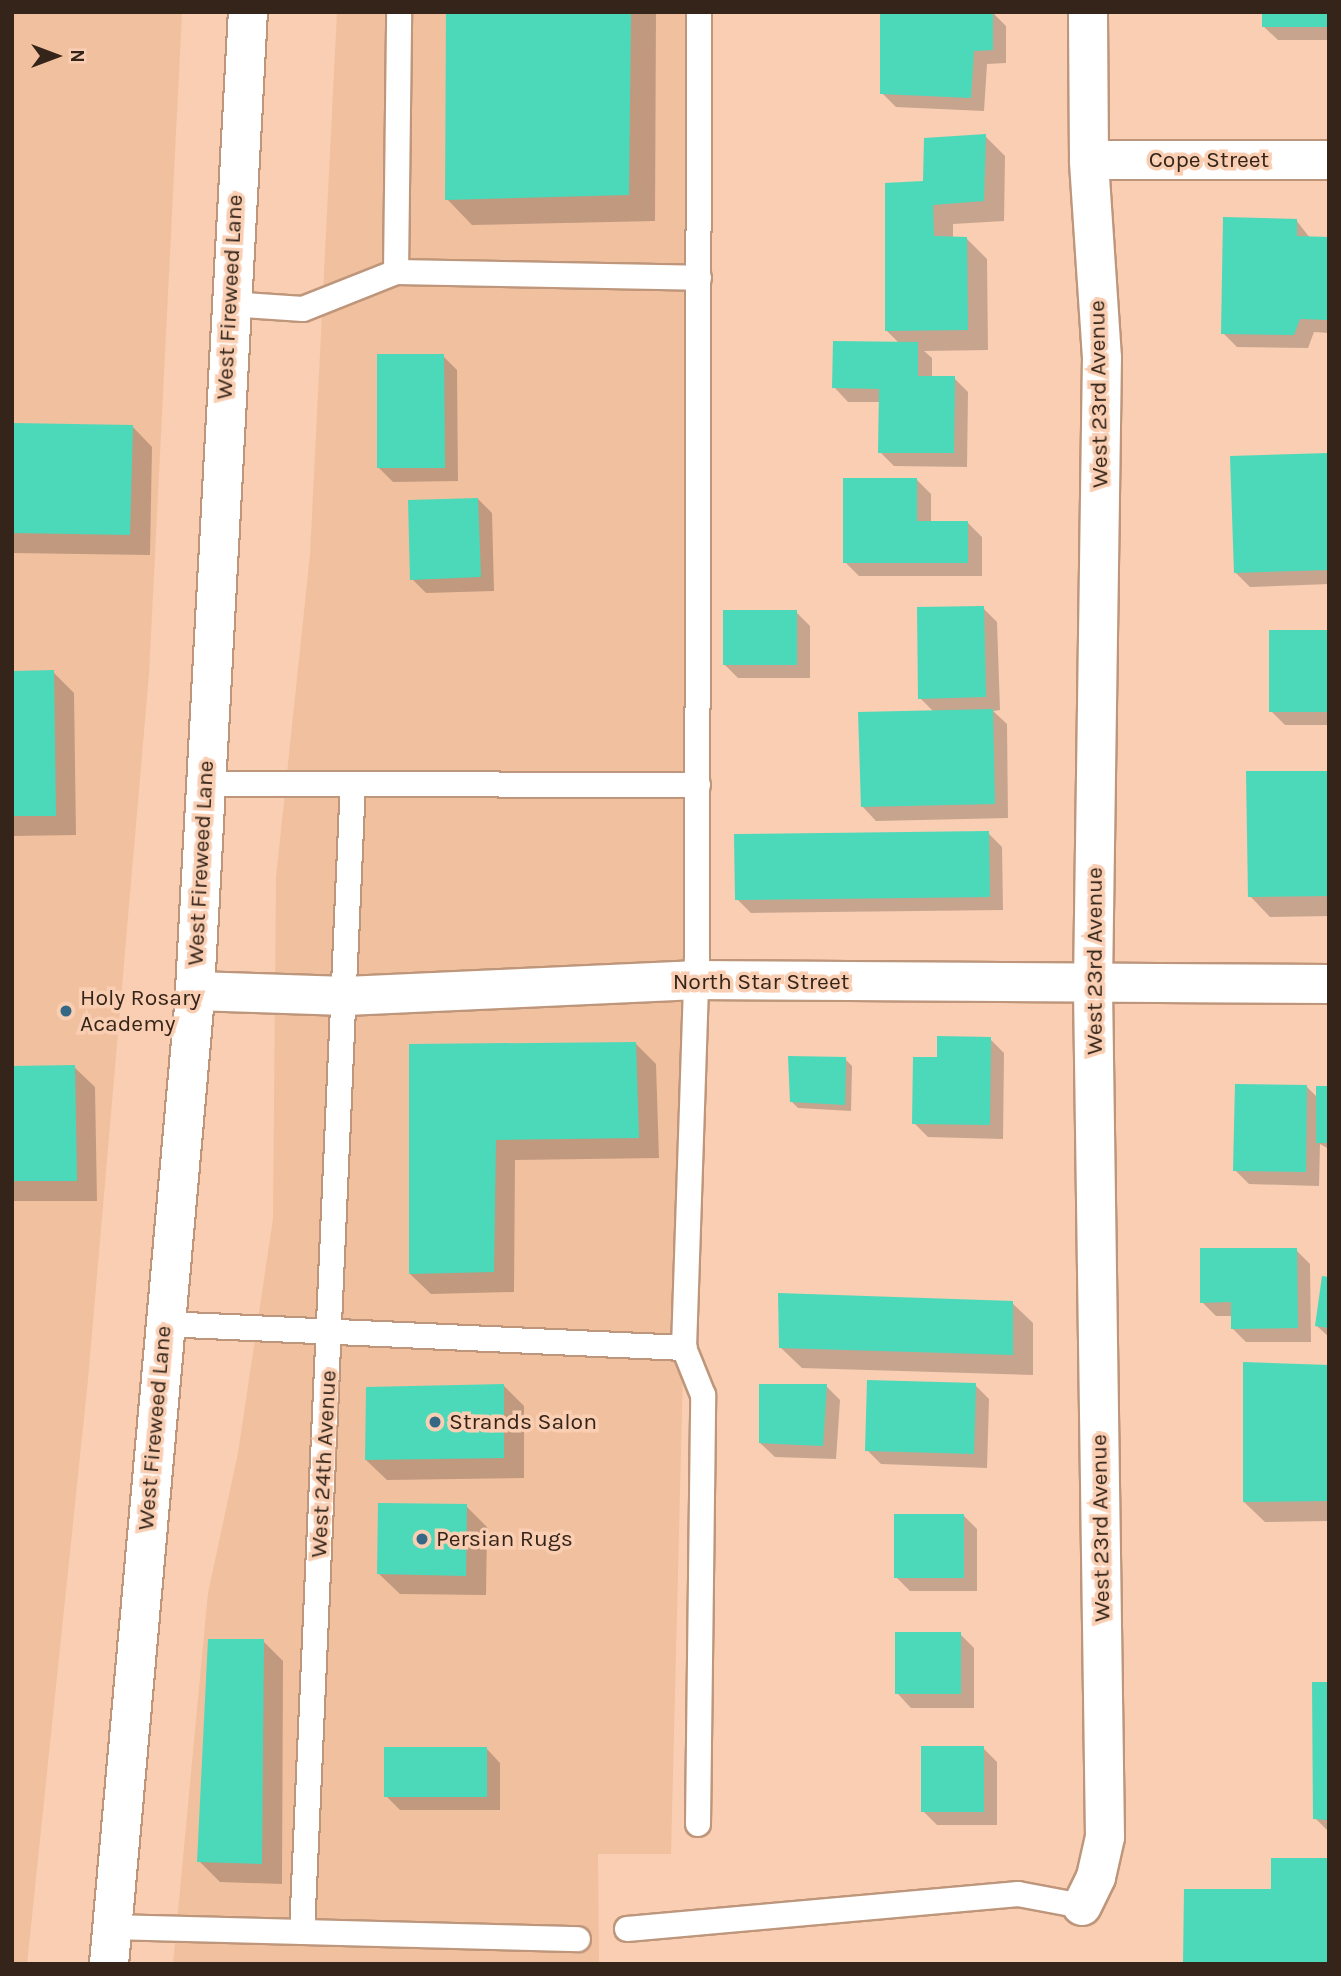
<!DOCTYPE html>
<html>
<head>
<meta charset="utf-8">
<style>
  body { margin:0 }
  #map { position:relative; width:1341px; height:1976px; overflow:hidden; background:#f9ceb2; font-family:Karla,sans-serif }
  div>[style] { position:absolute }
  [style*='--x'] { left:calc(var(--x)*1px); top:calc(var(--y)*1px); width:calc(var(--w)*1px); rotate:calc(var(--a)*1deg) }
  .built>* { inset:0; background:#f1c09f }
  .shadow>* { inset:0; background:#0003 }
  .building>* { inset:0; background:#4bd9ba }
  .roads { filter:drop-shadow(2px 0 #be967b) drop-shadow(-2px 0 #be967b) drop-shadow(0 2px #be967b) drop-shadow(0 -2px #be967b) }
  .service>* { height:24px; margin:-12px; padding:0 12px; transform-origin:12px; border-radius:12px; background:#fff }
  .minor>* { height:38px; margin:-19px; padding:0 19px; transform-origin:19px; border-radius:19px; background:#fff }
  .secondary>* { height:38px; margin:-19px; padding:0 19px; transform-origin:19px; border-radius:19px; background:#fff }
  .dots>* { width:19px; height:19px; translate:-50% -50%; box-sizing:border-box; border:4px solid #f9ceb2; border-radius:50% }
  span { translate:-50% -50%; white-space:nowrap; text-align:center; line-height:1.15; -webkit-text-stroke:7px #f9ceb2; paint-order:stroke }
  .street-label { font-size:23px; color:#342419 }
  .poi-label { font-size:23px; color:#342419 }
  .left { translate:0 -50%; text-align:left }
  .frame { position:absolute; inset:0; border:14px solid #342419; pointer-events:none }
  .north { position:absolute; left:21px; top:21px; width:70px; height:70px; -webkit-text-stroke:5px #f9ceb2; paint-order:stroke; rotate:90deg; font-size:19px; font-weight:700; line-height:28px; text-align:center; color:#342419 }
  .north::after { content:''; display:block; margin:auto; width:24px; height:32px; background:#342419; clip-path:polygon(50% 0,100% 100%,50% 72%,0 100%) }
</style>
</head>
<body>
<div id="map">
  <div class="built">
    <i style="clip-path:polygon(12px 12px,182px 12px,149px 674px,88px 1379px,27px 1964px,12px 1964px)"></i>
    <i style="clip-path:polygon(337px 12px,699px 12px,687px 1211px,671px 1854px,598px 1854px,599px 1964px,173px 1964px,208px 1593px,238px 1453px,273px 1219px,276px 878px,310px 555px)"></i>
  </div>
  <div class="shadow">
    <i style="clip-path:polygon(447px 12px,656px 12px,655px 221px,472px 225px,447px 199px)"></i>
    <i style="clip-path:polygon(992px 12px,1006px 26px,1006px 63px,987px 64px,984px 111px,896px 107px,882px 93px)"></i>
    <i style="clip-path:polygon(1329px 12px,1329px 40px,1278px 40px,1263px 26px)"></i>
    <i style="clip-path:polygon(985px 136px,1005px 156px,1004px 221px,953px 224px,953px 238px,967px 239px,987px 259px,988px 350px,924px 351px,932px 358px,932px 378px,954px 378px,968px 392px,967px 467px,894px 466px,880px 452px,880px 402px,848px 402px,834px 387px,900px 344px,886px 330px,924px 183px)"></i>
    <i style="clip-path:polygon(1296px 220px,1310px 238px,1329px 238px,1329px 333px,1314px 332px,1308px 348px,1237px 347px,1223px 333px)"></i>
    <i style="clip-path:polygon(443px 356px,457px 370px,458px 481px,393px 482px,379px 468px)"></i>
    <i style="clip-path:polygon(12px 424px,132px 426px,152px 447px,150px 555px,12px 553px)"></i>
    <i style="clip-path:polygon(1329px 454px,1329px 584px,1250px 587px,1236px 573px)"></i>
    <i style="clip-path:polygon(917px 480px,931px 494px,931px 523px,968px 523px,982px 537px,982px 576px,859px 576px,845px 562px)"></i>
    <i style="clip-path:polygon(478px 499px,492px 513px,494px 591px,426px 593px,412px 579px)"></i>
    <i style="clip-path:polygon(983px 608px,997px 622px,1000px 710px,993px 711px,1007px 724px,1008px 818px,876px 821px,862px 806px,934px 712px,920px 698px)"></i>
    <i style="clip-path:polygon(796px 612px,810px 626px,810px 678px,738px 678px,724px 664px)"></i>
    <i style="clip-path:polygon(1326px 632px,1329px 725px,1285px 725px,1271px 711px)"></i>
    <i style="clip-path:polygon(53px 672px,74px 693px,76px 835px,12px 836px,12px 673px)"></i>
    <i style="clip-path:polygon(1326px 772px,1329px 916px,1270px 917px,1250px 896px)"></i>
    <i style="clip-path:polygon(988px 833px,1002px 847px,1003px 910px,751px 913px,737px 899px)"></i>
    <i style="clip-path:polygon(990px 1039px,1004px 1053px,1003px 1139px,928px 1137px,914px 1123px,939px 1059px)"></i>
    <i style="clip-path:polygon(636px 1044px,656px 1064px,659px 1158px,515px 1160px,514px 1292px,431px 1294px,410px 1274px,410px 1046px)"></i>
    <i style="clip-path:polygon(845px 1059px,852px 1066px,851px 1111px,798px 1108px,792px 1102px)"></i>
    <i style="clip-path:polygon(74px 1067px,95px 1087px,97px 1201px,12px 1201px,12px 1068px)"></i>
    <i style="clip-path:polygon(1307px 1087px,1318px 1098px,1329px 1087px,1329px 1149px,1320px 1144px,1319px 1186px,1249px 1184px,1235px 1170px)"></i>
    <i style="clip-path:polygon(1296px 1250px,1310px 1264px,1311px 1342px,1246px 1342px,1232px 1328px,1232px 1316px,1216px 1316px,1202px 1302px)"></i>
    <i style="clip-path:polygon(1329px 1279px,1329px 1337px,1317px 1326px)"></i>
    <i style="clip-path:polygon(1012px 1303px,1033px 1323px,1033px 1375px,802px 1368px,781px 1348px)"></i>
    <i style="clip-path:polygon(1329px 1366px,1329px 1521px,1265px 1522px,1244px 1502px)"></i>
    <i style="clip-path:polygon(975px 1385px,989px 1399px,987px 1468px,881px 1464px,867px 1450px)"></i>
    <i style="clip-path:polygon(504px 1386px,524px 1406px,524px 1478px,387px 1480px,366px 1460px)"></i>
    <i style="clip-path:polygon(826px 1386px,840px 1400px,836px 1459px,775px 1457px,760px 1443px)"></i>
    <i style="clip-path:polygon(466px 1506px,487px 1527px,486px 1595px,400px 1594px,379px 1574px)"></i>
    <i style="clip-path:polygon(963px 1515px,977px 1529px,977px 1591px,910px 1591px,896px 1577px)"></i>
    <i style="clip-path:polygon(960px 1634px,974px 1648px,974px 1708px,911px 1708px,897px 1693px)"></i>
    <i style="clip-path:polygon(263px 1641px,283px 1661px,282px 1884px,220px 1882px,199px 1861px)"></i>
    <i style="clip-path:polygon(1329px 1684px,1329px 1832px,1315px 1818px)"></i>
    <i style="clip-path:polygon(486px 1748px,500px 1763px,500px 1810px,400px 1810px,386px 1796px)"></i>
    <i style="clip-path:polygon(983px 1748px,997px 1762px,997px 1825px,937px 1825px,923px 1811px)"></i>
  </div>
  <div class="building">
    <i style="clip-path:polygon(446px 12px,631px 12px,629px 195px,445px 200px)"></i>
    <i style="clip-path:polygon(880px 12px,993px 12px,993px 50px,974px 51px,971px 98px,880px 94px)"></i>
    <i style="clip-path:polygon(1262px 12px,1329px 12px,1329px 27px,1262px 27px)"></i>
    <i style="clip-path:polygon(986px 134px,984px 201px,933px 205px,934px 236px,967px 237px,968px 330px,885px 331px,885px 183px,923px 181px,924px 138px)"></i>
    <i style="clip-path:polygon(1223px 217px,1297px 219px,1297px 236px,1329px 237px,1329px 320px,1300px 319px,1294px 335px,1221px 334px)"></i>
    <i style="clip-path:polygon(833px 341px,918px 342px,918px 376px,955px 376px,954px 453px,878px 453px,879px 389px,832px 388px)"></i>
    <i style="clip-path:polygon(377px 354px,444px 354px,445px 468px,377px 468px)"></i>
    <i style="clip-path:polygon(12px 423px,133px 425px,130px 535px,12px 533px)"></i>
    <i style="clip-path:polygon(1329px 453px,1329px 570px,1234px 573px,1230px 456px)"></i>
    <i style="clip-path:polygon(843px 478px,917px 478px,917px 521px,968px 521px,968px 563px,843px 563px)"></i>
    <i style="clip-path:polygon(478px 498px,481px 577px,410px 580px,408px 500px)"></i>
    <i style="clip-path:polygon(984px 606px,986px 697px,918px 699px,917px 607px)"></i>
    <i style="clip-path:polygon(723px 610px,797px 610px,797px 665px,723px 665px)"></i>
    <i style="clip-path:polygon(1269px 630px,1327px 630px,1327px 712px,1269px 712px)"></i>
    <i style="clip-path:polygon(54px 670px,56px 816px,12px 816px,12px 671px)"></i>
    <i style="clip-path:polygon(993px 709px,995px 804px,861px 807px,858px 712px)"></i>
    <i style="clip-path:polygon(1246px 771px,1327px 771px,1329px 896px,1248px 897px)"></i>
    <i style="clip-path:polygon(989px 831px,990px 897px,735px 900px,734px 834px)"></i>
    <i style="clip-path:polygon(937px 1036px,991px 1037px,990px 1125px,912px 1124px,913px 1057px,937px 1057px)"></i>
    <i style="clip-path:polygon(636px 1042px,639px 1138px,496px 1140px,494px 1272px,409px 1274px,409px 1044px)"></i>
    <i style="clip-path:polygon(788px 1056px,846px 1057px,845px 1105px,790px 1102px)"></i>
    <i style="clip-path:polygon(75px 1065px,77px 1181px,12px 1181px,12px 1066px)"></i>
    <i style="clip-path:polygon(1235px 1084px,1307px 1085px,1306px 1172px,1233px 1171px)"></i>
    <i style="clip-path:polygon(1316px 1086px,1329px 1086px,1329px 1143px,1316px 1143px)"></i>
    <i style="clip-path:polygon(1200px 1248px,1297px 1248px,1298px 1328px,1231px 1329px,1231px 1302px,1200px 1303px)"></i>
    <i style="clip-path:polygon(1322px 1276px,1329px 1277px,1329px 1328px,1315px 1326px)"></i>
    <i style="clip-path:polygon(778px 1293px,1013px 1301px,1013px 1355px,779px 1348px)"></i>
    <i style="clip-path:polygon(1243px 1362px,1329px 1365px,1329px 1501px,1243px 1502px)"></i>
    <i style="clip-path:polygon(867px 1380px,976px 1383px,974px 1454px,865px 1451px)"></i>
    <i style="clip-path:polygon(504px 1384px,504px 1458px,365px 1460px,366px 1387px)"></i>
    <i style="clip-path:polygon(759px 1384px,827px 1384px,823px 1446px,759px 1443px)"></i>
    <i style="clip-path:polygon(378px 1503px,467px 1504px,466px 1576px,377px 1574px)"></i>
    <i style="clip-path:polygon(894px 1514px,964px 1514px,964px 1578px,894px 1578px)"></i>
    <i style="clip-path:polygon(895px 1632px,961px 1632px,961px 1694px,895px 1694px)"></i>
    <i style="clip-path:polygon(208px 1639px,264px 1639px,262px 1864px,197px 1862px)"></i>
    <i style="clip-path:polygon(1312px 1682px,1329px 1682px,1329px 1820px,1313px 1819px)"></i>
    <i style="clip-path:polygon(921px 1746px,984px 1746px,984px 1812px,921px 1812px)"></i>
    <i style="clip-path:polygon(384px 1747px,487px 1747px,487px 1797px,384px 1797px)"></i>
    <i style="clip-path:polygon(1271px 1858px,1329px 1858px,1329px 1964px,1183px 1964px,1184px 1889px,1271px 1889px)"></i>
  </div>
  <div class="roads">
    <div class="service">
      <i style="--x:396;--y:272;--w:260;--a:-89.3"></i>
      <i style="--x:229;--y:304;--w:74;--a:3.9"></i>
      <i style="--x:303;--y:309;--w:100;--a:-21.7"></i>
      <i style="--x:396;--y:272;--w:303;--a:1.1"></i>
      <i style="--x:206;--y:784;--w:492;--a:0.1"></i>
      <i style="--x:164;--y:1324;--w:521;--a:2.64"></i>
      <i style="--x:698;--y:1824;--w:429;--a:-89.3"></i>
      <i style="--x:703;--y:1395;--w:51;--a:-112"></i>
      <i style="--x:684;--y:1348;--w:390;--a:-88.1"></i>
      <i style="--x:697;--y:958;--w:946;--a:-89.88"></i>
      <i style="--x:113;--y:1927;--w:465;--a:1.5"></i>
      <i style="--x:627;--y:1929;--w:393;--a:-5.1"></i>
      <i style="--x:1018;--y:1894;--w:65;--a:10.6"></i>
      <i style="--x:302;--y:1932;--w:1149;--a:-87.46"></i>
    </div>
    <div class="minor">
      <i style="--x:1089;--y:160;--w:240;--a:0"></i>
      <i style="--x:195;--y:991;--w:151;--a:1.9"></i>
      <i style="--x:346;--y:996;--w:348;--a:-2.6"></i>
      <i style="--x:694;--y:980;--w:635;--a:0.36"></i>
      <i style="--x:1082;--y:1906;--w:32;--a:-64"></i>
      <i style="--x:1096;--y:1877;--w:41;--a:-77.3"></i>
      <i style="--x:1105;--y:1837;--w:852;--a:-90.81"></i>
      <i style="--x:1093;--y:985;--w:627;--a:-89.18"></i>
      <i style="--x:1102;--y:358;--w:198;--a:-93.8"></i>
      <i style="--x:1089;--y:160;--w:148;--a:-90.4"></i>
    </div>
    <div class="secondary">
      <i style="--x:109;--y:1964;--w:960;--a:-84.92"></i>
      <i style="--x:194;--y:1008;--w:997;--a:-86.9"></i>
    </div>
  </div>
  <div class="dots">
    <i style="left:66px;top:1011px;background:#356885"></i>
    <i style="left:435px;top:1422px;background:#356885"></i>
    <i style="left:422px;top:1539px;background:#356885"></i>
  </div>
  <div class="street-label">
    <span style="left:1209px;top:160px">Cope Street</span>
    <span style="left:230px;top:297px;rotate:-87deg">West Fireweed Lane</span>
    <span style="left:1099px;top:394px;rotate:-91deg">West 23rd Avenue</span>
    <span style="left:201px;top:863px;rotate:-87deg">West Fireweed Lane</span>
    <span style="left:1095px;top:961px;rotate:-90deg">West 23rd Avenue</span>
    <span style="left:761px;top:982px">North Star Street</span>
    <span style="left:155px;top:1428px;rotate:-85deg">West Fireweed Lane</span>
    <span style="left:324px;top:1464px;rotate:-87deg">West 24th Avenue</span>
    <span style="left:1101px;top:1528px;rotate:-91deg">West 23rd Avenue</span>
  </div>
  <div class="poi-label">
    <span class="left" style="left:80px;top:1011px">Holy Rosary<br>Academy</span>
    <span class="left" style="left:449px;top:1422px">Strands Salon</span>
    <span class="left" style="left:436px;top:1539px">Persian Rugs</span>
  </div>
  <div class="frame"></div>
  <div class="north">N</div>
</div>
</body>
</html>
